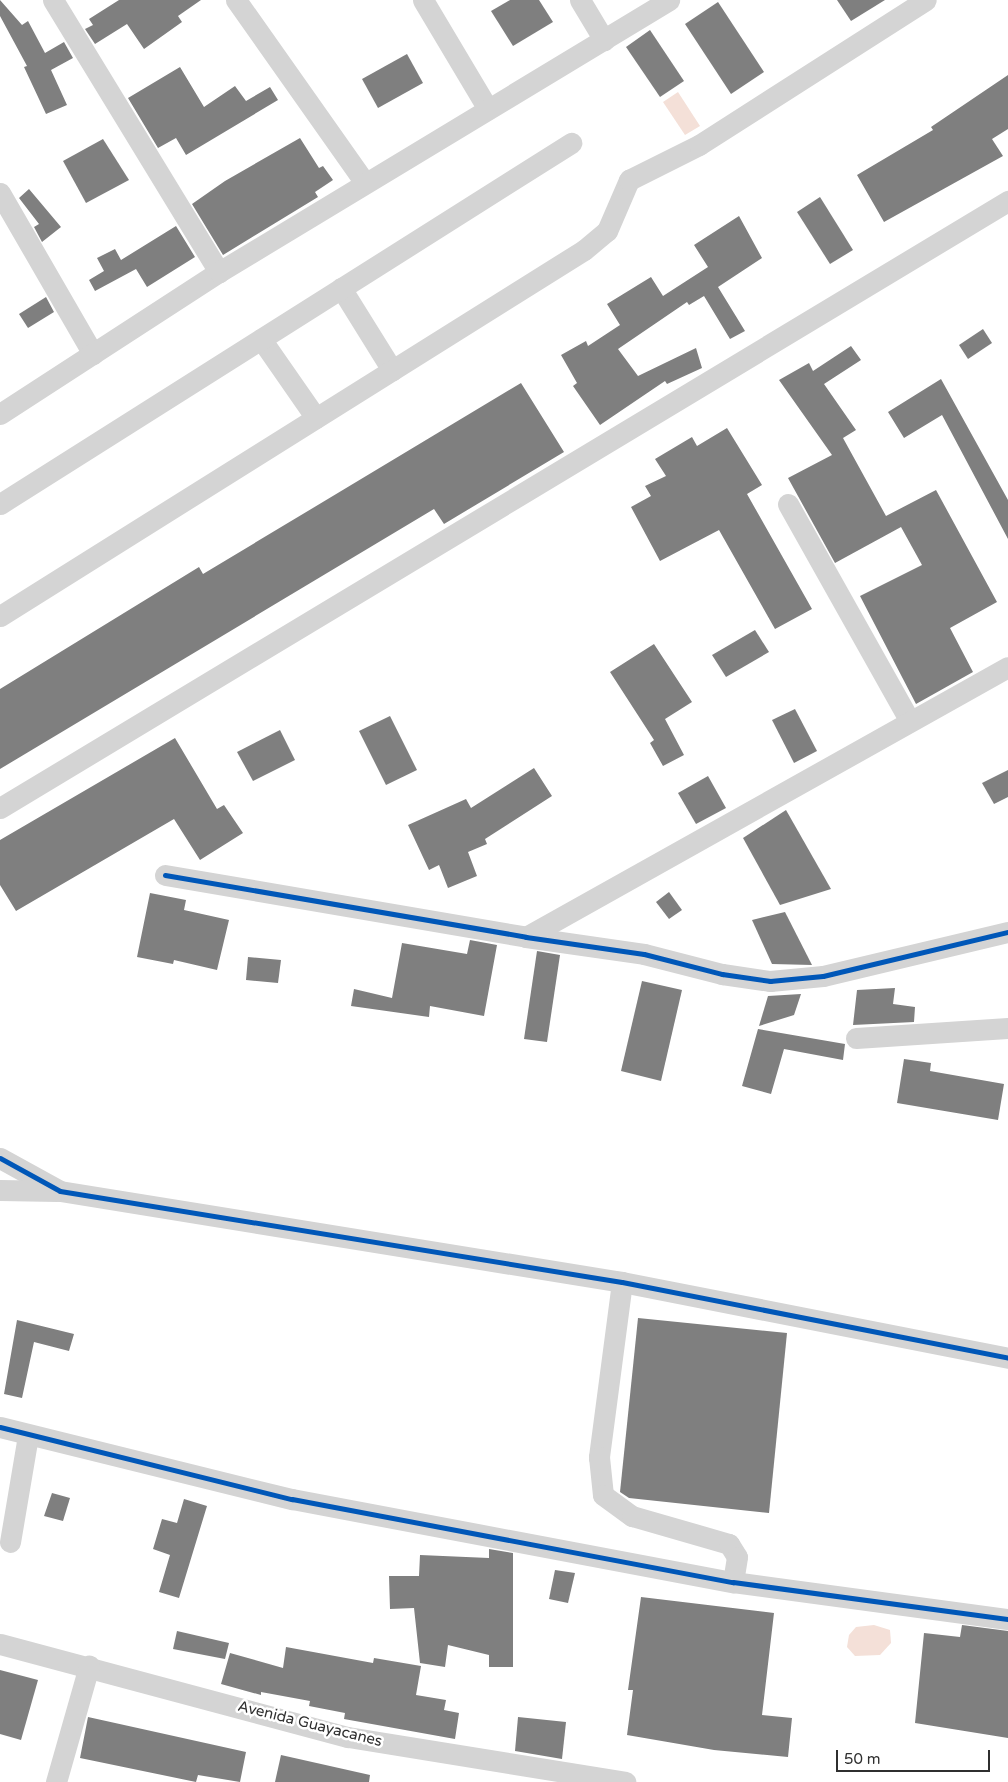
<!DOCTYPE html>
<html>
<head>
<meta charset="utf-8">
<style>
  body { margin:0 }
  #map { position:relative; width:1008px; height:1782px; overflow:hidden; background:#fff; font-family:"Varela Round",sans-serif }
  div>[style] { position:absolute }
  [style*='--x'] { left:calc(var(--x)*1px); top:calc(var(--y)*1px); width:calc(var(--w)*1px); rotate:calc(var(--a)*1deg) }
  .water>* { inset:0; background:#f4e0d8 }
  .building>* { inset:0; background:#7f7f7f }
  .minor>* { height:21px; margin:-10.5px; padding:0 10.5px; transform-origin:10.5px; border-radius:10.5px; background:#d4d4d4 }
  .cycleway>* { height:5px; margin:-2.5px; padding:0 2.5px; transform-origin:2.5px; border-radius:2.5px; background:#0057b8 }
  span { translate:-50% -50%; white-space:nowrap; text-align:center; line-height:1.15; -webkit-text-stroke:5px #fff; paint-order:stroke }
  .street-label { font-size:15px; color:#2f2f2f }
  .scale { position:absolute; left:836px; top:1750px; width:154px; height:22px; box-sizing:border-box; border:2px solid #2f2f2f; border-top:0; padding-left:6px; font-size:15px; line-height:18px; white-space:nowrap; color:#2f2f2f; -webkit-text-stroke:4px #fff; paint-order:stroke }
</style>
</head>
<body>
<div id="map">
  <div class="water">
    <i style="clip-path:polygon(678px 92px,700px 126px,685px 135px,663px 102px)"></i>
    <i style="clip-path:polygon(874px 1625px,890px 1630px,891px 1643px,880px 1655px,855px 1656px,847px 1647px,849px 1635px,856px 1627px)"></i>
  </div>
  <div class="building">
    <i style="clip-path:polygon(0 0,22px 25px,28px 21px,45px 53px,64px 42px,73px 58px,51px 70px,67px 105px,46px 114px,24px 67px,27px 66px,0 16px)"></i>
    <i style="clip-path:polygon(119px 0,201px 0,178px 16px,182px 22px,144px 49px,127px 24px,95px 44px,85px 29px,93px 25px,89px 19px)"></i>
    <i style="clip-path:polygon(510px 0,539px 0,553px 22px,513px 46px,491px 11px)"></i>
    <i style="clip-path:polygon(837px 0,885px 0,851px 21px)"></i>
    <i style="clip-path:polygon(718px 2px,764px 72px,731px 94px,685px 24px)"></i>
    <i style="clip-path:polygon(650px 30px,684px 81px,660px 97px,626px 47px)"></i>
    <i style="clip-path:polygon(407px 54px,423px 83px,378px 108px,362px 79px)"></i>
    <i style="clip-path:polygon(180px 67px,204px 107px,235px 86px,246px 101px,270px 87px,278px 100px,186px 155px,176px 138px,158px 148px,128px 98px)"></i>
    <i style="clip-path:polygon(1008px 75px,1008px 129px,992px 139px,1003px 156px,884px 222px,857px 175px,933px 130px,931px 127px)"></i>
    <i style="clip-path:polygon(300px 138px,319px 168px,323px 166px,333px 180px,315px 192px,318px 197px,223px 255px,192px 204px,225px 181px)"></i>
    <i style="clip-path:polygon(103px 139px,129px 180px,86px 203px,63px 161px)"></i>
    <i style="clip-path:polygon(29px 189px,61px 227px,42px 242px,34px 227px,39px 224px,19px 198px)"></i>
    <i style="clip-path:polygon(820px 197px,853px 250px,830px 264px,797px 212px)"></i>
    <i style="clip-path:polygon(739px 216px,762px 258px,718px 287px,745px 331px,730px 339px,704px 296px,689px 305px,687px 302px,618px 349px,638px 376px,696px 348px,702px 368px,667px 384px,665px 381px,600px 425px,573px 386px,577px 383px,561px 355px,586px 341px,588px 346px,620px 325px,607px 304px,651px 277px,663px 296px,708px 267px,694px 245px)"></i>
    <i style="clip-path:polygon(176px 226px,195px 257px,147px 287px,136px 269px,95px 291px,89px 280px,104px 271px,97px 258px,115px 249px,121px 260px)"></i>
    <i style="clip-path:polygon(46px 297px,54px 312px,28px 328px,19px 314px)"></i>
    <i style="clip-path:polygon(983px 329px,992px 343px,968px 359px,959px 345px)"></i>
    <i style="clip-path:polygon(851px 346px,861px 360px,824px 384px,856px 430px,843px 438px,886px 516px,936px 490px,997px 602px,950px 628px,973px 672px,916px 704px,860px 596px,922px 565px,901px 527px,835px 563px,788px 478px,832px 455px,779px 380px,809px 363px,813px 371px)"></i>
    <i style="clip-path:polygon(941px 379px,1008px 500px,1008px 539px,942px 415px,904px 438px,888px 412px)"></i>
    <i style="clip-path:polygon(521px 383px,564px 452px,444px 524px,434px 509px,0 769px,0 689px,199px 567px,203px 574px)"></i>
    <i style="clip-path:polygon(727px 428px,762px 485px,747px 494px,812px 609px,775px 629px,719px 530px,660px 561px,631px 507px,651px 496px,645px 486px,666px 476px,655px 459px,692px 437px,697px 446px)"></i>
    <i style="clip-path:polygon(755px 630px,769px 652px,726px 677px,712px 655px)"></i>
    <i style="clip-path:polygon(654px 644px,692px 702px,665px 719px,684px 755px,663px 766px,650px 743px,654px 740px,610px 672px)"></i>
    <i style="clip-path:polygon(795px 709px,817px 751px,794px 763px,772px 720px)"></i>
    <i style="clip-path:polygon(390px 716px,417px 770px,386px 785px,359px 731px)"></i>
    <i style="clip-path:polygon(280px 730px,295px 760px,253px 781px,237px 752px)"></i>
    <i style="clip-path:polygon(175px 738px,217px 809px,224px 805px,243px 833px,200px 860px,174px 819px,16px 911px,0 885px,0 840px)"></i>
    <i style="clip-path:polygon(534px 768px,552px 796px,485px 839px,487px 844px,468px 852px,477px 876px,448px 888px,439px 865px,429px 870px,408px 825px,466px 799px,471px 808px)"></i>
    <i style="clip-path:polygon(1008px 770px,1008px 797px,994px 804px,982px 783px)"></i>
    <i style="clip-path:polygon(708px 776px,726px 808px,696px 824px,678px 793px)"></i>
    <i style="clip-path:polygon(786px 810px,831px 889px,780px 905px,743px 838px)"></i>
    <i style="clip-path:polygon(669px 892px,682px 910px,669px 919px,656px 902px)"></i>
    <i style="clip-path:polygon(150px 893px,186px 900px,184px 910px,229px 920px,217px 970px,174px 960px,173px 964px,137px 957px)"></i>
    <i style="clip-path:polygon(785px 912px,812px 965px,772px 964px,752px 920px)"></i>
    <i style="clip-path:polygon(470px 940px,497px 945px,484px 1016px,430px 1006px,429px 1017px,351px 1006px,354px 989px,392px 998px,402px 943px,467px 954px)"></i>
    <i style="clip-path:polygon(537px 951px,560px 955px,547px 1042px,524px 1039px)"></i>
    <i style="clip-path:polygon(248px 957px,281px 960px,278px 983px,246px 980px)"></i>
    <i style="clip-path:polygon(642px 981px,682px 990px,661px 1081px,621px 1071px)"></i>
    <i style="clip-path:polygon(895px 988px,893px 1004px,915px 1007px,914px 1022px,853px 1025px,857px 990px)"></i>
    <i style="clip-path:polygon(801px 994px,794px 1015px,759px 1026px,768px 996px)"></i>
    <i style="clip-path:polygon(758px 1029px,845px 1044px,843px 1060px,784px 1049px,771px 1094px,742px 1086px)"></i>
    <i style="clip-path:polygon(904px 1059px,931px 1063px,930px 1071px,1004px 1084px,998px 1120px,897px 1103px)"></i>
    <i style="clip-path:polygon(638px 1318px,787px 1333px,769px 1513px,629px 1498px,620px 1492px)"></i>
    <i style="clip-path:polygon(17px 1320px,74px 1334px,69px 1351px,34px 1342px,22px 1398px,4px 1394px)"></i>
    <i style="clip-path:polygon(52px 1493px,70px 1498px,63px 1521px,44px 1516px)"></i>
    <i style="clip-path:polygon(184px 1499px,207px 1506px,179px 1598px,159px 1592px,170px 1555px,153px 1549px,162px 1519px,177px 1523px)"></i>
    <i style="clip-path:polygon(489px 1549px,513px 1553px,513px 1667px,489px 1667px,489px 1655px,448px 1645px,445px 1667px,420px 1663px,414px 1608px,390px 1609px,389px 1576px,419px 1576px,420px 1555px,489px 1558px)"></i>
    <i style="clip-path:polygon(555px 1570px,575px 1573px,568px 1603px,549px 1599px)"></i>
    <i style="clip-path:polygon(641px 1597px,774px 1613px,762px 1715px,792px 1718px,788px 1757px,714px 1750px,627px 1735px,633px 1690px,628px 1690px)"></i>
    <i style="clip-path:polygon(962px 1625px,1008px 1631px,1008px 1738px,915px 1723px,924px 1633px,960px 1637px)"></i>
    <i style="clip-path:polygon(177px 1631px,229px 1643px,225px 1659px,173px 1649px)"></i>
    <i style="clip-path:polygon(286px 1647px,373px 1663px,374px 1658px,421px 1666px,416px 1695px,446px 1700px,444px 1710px,459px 1713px,455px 1739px,344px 1719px,345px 1713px,309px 1706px,310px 1701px,261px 1692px,261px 1695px,221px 1684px,230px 1653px,283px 1668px)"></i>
    <i style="clip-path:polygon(0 1670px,38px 1680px,21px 1740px,0 1734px)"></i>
    <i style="clip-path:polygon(88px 1717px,246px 1752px,240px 1782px,198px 1775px,196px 1782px,80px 1758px)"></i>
    <i style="clip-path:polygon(518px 1717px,566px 1722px,562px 1759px,515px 1751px)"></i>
    <i style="clip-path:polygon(281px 1755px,370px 1775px,369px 1782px,275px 1782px)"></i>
  </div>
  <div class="minor">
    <i style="--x:53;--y:0;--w:319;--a:58.6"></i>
    <i style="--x:236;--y:0;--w:224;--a:54.8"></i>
    <i style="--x:423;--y:0;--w:127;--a:59.2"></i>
    <i style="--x:580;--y:0;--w:47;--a:59"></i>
    <i style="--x:0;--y:193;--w:186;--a:60"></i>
    <i style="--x:341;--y:288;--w:97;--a:58.1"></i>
    <i style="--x:261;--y:339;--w:96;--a:55.2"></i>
    <i style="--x:0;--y:414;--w:261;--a:-33"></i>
    <i style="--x:219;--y:272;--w:526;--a:-31.15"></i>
    <i style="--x:0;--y:504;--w:676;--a:-32.3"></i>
    <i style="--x:788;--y:504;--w:249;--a:60.7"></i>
    <i style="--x:0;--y:616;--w:689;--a:-32.08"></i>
    <i style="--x:584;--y:250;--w:30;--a:-40"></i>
    <i style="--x:607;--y:231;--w:56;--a:-66.7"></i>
    <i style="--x:629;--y:180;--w:78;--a:-26.6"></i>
    <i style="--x:699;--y:145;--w:269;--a:-32.6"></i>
    <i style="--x:0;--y:808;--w:1177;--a:-31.06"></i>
    <i style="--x:165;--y:875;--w:366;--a:9.7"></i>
    <i style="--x:526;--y:937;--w:119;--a:8.2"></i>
    <i style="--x:644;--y:954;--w:81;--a:14.4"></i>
    <i style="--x:722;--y:974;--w:49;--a:8.3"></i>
    <i style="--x:770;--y:981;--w:53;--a:-5.4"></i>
    <i style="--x:823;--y:976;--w:190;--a:-13.4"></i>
    <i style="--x:526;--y:937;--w:552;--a:-29.26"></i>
    <i style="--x:856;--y:1038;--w:152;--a:-3.8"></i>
    <i style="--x:0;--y:1158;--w:68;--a:28.8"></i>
    <i style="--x:60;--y:1191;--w:569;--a:9.2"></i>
    <i style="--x:622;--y:1282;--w:393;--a:11.1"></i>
    <i style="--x:0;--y:1190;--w:57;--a:1"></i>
    <i style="--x:622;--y:1282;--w:177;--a:97.5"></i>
    <i style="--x:599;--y:1457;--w:38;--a:84"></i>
    <i style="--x:603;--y:1495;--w:36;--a:36"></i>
    <i style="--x:632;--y:1516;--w:101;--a:16.1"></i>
    <i style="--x:729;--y:1544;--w:15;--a:58"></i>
    <i style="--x:737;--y:1557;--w:25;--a:99"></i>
    <i style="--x:0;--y:1427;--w:301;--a:13.9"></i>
    <i style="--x:292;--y:1499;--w:449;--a:10.7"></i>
    <i style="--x:733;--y:1582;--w:277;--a:7.7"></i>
    <i style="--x:10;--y:1542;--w:108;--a:-80.4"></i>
    <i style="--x:0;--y:1644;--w:360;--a:15"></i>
    <i style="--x:348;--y:1737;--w:281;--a:9.2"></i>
    <i style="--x:56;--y:1782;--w:121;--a:-74.1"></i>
  </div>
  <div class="cycleway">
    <i style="--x:165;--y:875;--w:366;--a:9.7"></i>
    <i style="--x:526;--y:937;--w:119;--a:8.2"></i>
    <i style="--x:644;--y:954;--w:81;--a:14.4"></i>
    <i style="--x:722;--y:974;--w:49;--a:8.3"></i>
    <i style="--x:770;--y:981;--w:53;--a:-5.4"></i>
    <i style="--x:823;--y:976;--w:190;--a:-13.4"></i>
    <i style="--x:0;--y:1158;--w:68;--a:28.8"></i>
    <i style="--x:60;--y:1191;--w:569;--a:9.2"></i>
    <i style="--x:622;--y:1282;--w:393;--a:11.1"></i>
    <i style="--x:0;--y:1427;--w:301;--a:13.9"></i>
    <i style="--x:292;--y:1499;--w:449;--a:10.7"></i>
    <i style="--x:733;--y:1582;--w:277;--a:7.7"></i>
  </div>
  <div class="street-label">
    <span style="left:310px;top:1724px;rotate:14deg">Avenida Guayacanes</span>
  </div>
  <div class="scale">50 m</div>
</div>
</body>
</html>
